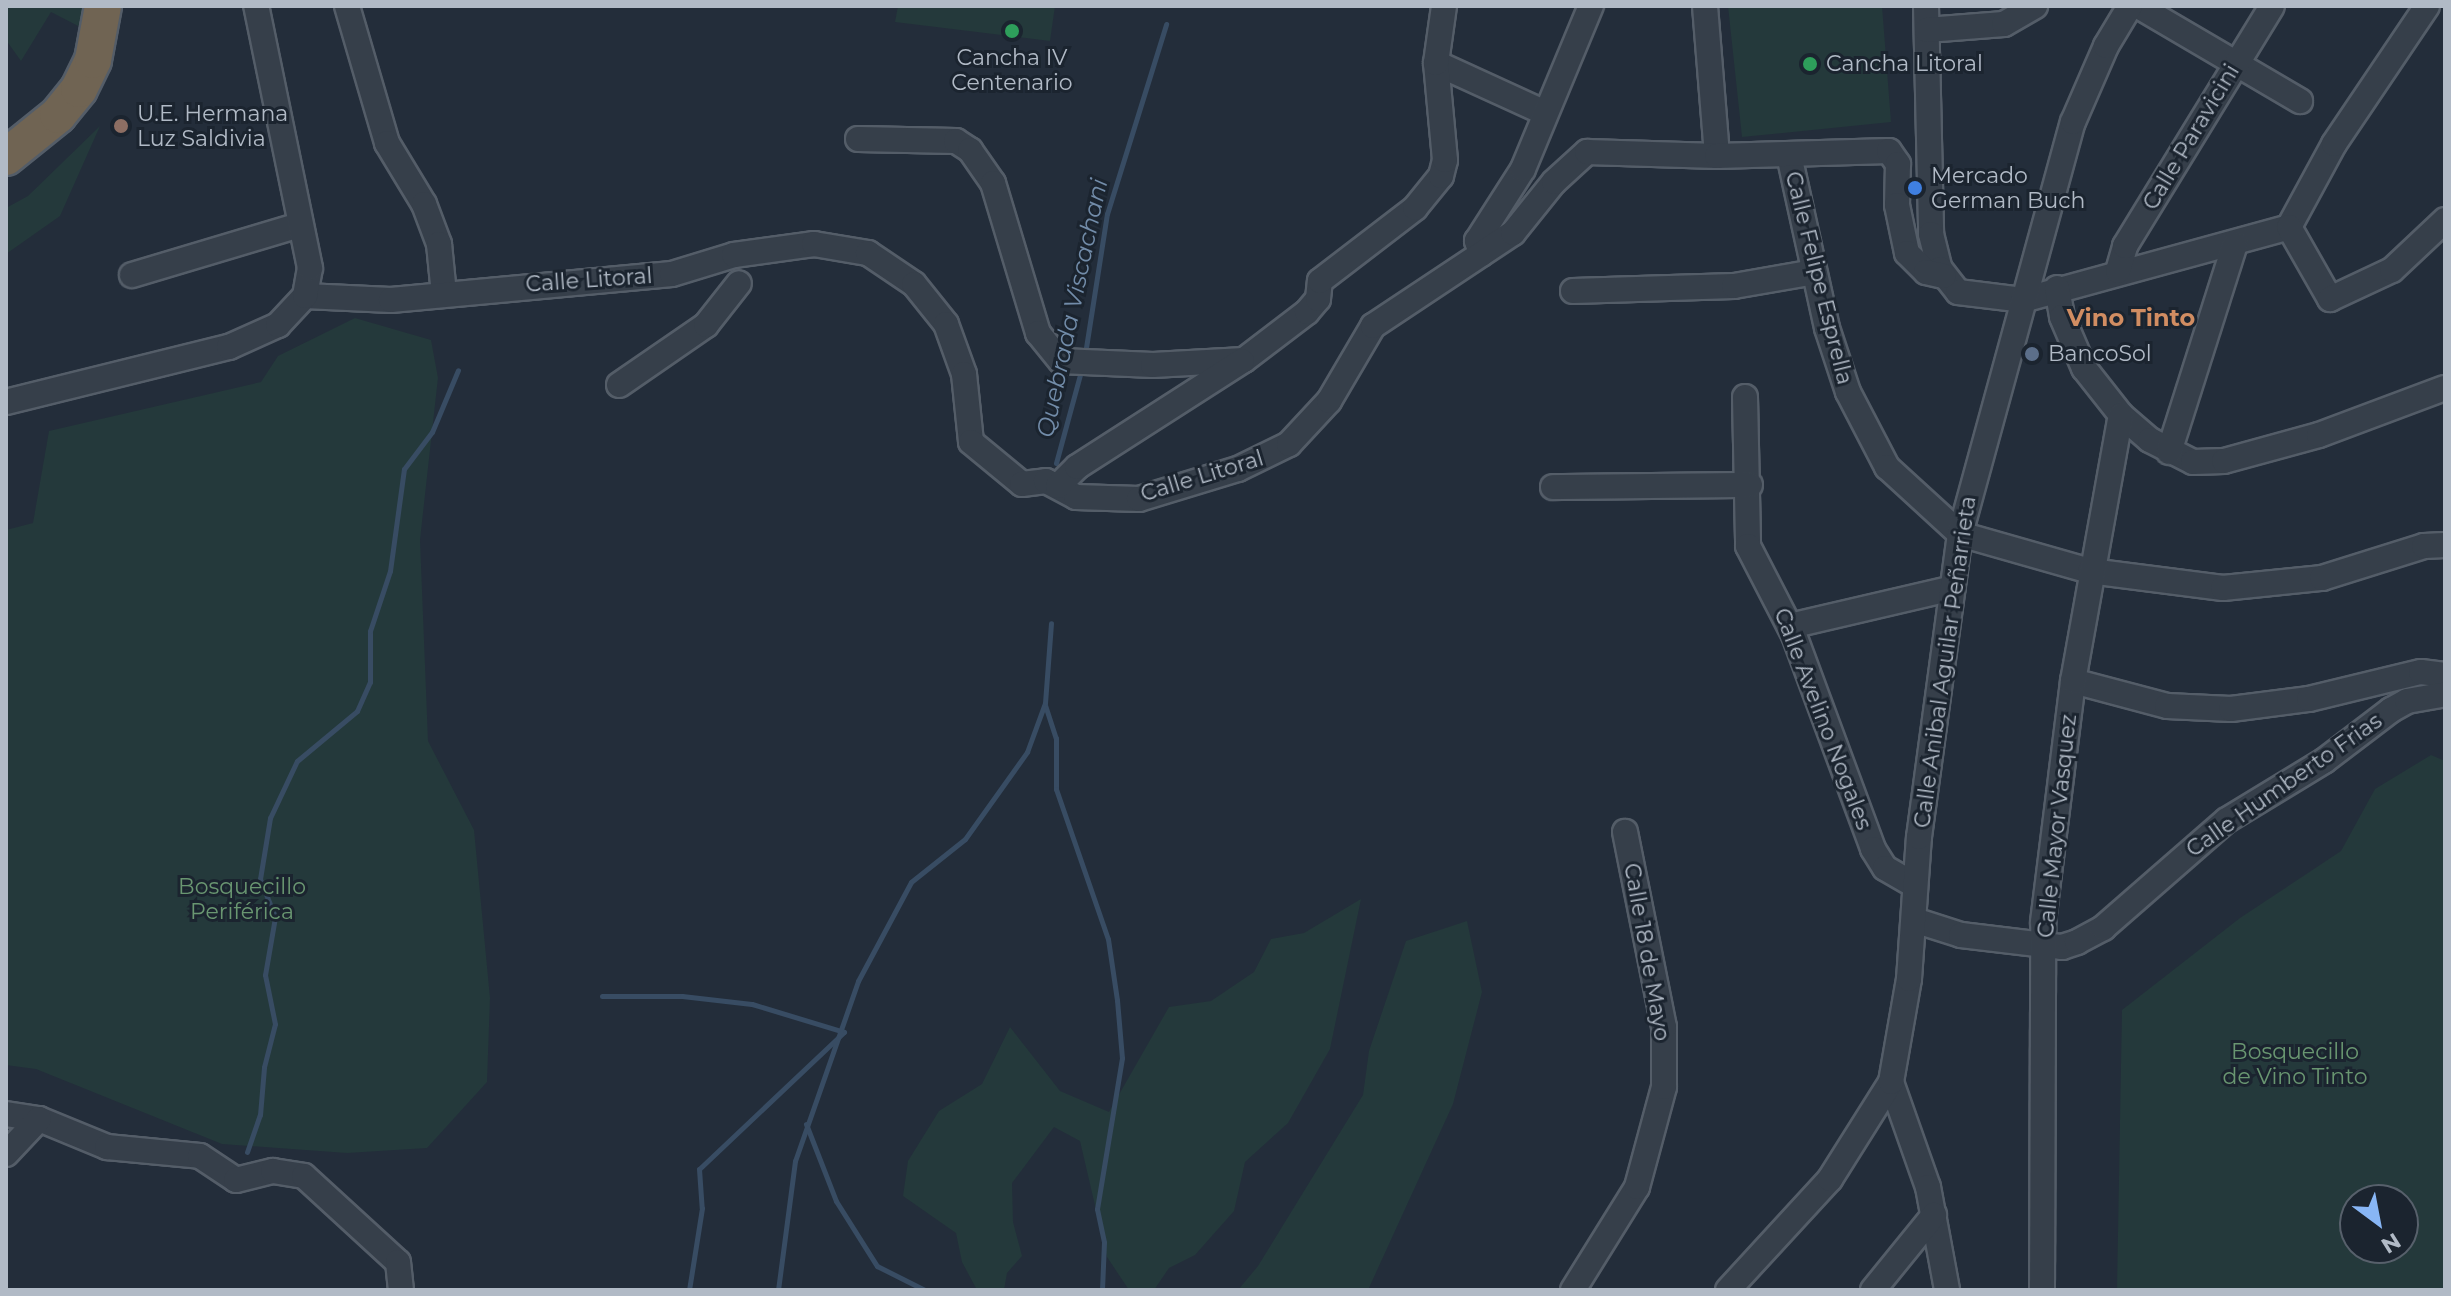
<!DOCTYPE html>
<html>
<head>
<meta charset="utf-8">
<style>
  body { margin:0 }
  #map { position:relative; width:2451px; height:1296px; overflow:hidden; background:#232d3a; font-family:Montserrat,sans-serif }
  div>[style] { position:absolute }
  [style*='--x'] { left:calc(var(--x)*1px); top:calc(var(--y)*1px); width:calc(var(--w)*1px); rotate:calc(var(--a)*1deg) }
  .green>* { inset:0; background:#24393b }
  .stream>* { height:5px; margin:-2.5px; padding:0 2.5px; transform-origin:2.5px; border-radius:2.5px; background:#384c63 }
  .roads { filter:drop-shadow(2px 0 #545d68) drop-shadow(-2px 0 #545d68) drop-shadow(0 2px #545d68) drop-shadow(0 -2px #545d68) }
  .minor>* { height:24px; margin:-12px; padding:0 12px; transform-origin:12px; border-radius:12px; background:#363f4a }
  .highway>* { height:36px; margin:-18px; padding:0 18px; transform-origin:18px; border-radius:18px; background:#706453 }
  .dots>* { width:22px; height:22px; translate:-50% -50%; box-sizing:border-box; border:4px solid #1b242f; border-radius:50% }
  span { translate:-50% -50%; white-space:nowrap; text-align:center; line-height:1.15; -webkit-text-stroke:6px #1b242f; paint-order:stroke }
  .poi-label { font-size:22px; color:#b1bac6 }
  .left { translate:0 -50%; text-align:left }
  .street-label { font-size:22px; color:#b1bac6 }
  .park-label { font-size:22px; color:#699671 }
  .water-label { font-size:24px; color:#728ca9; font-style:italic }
  .neighbourhood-label { font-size:24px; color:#d18d62; font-weight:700 }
  .frame { position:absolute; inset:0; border:8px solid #b1bac6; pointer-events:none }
  .north { position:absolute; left:2339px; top:1184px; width:80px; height:80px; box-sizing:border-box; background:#1b242f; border:2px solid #57606b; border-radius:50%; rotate:148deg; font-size:22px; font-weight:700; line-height:32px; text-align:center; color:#b1bac6 }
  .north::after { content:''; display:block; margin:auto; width:28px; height:36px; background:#88b6f5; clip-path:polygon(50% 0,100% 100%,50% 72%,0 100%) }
</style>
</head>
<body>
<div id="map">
  <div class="green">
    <i style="clip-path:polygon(6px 6px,86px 6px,82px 28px,51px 12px,21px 61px,6px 40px)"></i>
    <i style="clip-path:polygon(898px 6px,1055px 6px,1050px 41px,895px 22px)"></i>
    <i style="clip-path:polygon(1728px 6px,1882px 6px,1891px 122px,1742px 137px)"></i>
    <i style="clip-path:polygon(100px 126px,60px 216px,6px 254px,6px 208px,28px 196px)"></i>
    <i style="clip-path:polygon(355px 318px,431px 340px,438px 378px,420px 540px,428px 741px,474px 830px,490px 998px,487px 1082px,427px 1148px,347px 1153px,222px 1144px,36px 1069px,6px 1065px,6px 530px,33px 523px,49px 431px,261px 382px,278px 356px)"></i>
    <i style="clip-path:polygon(evenodd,2431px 755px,2445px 761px,2445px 1290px,2117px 1290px,2122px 1010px,2240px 918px,2341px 851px,2375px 789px,2431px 755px,2403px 1200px,2403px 1248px,2355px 1248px,2355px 1200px,2403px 1200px)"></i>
    <i style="clip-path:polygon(1361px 899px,1330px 1049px,1288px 1123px,1245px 1162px,1234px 1211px,1195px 1255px,1169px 1268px,1154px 1290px,1129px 1290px,1107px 1257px,1080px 1141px,1054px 1127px,1012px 1183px,1013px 1222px,1022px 1256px,1007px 1273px,1004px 1290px,977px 1290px,962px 1262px,956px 1233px,903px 1196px,908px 1161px,939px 1111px,982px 1084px,1010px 1027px,1060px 1091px,1109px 1112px,1169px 1007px,1211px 1001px,1254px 972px,1271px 939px,1304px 933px)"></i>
    <i style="clip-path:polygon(1467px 921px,1482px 992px,1453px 1104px,1368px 1290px,1238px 1290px,1258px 1266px,1363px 1095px,1369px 1051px,1406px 941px)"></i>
  </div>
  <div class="stream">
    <i style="--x:1085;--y:354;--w:142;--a:-81.1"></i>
    <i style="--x:1107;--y:214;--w:199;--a:-72.7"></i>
    <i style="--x:1056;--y:463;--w:99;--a:-74.8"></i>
    <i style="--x:1045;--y:705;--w:35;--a:72"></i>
    <i style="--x:1056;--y:738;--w:51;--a:90"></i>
    <i style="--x:1056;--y:789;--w:159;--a:70.9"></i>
    <i style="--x:1108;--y:939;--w:62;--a:81.6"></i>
    <i style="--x:1117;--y:1000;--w:58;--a:85.1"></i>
    <i style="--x:1122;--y:1058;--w:153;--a:99.4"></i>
    <i style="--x:1097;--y:1209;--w:34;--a:78"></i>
    <i style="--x:1104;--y:1242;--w:48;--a:92.4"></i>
    <i style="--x:602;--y:996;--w:80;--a:0"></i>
    <i style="--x:682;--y:996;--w:70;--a:6.5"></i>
    <i style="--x:752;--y:1004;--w:96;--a:16.9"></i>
    <i style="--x:844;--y:1032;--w:199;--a:136.6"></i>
    <i style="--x:699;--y:1169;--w:39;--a:86"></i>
    <i style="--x:702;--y:1208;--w:83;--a:99"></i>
    <i style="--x:806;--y:1124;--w:83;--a:68.7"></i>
    <i style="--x:836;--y:1201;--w:77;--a:57.8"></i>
    <i style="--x:877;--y:1266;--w:54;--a:26.6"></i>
    <i style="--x:247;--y:1152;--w:39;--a:-71"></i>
    <i style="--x:260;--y:1115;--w:48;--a:-85.2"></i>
    <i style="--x:264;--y:1067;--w:44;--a:-75.7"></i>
    <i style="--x:275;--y:1024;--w:50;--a:-101.5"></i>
    <i style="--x:265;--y:975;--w:59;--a:-80.2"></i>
    <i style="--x:275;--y:917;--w:41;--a:-111.5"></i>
    <i style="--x:260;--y:879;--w:62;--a:-80.7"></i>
    <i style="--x:270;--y:818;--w:63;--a:-64.7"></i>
    <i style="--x:297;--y:761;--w:78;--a:-39.8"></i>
    <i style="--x:357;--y:711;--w:32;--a:-66"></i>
    <i style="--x:370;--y:682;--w:51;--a:-90"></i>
    <i style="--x:370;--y:631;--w:63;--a:-71.6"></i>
    <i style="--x:390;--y:571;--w:103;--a:-82.2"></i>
    <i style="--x:404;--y:469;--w:46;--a:-52.9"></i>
    <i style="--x:432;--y:432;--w:67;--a:-67.2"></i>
    <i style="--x:778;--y:1290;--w:130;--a:-82.5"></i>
    <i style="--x:795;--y:1161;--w:191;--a:-70.7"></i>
    <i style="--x:858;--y:981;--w:112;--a:-61.8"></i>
    <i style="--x:911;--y:882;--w:69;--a:-38.5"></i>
    <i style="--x:965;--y:839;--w:107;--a:-54.5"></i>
    <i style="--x:1027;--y:752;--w:52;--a:-69.8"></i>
    <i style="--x:1045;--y:703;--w:80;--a:-85.7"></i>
  </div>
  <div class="roads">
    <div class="minor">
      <i style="--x:347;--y:6;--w:143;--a:73.7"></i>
      <i style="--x:387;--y:143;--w:71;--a:58.8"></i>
      <i style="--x:424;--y:204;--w:43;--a:69.4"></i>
      <i style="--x:439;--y:244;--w:50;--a:84.3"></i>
      <i style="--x:1705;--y:6;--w:150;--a:85.4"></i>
      <i style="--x:1926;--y:6;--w:228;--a:88.7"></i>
      <i style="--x:1931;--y:234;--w:36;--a:76"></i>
      <i style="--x:1940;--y:269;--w:29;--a:52"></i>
      <i style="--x:1958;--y:292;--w:65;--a:7"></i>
      <i style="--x:2023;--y:300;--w:276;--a:-15.3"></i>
      <i style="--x:2289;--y:227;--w:94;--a:-61.5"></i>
      <i style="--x:2334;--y:144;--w:166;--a:-56"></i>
      <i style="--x:2138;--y:6;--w:188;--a:30.4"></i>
      <i style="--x:1927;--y:30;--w:77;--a:-4.5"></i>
      <i style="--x:2004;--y:24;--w:36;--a:-30"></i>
      <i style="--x:1436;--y:63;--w:120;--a:24.6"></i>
      <i style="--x:858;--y:139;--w:98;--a:1.2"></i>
      <i style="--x:956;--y:141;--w:17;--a:33"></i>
      <i style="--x:970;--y:150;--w:40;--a:55.1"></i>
      <i style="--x:993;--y:183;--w:157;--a:73.3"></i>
      <i style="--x:1038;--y:333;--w:36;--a:51"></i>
      <i style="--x:1061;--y:361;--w:92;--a:2.5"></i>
      <i style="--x:1153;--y:365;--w:91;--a:-3.1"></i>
      <i style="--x:1244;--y:360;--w:79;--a:-37.3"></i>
      <i style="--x:1307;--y:312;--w:17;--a:-50"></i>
      <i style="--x:1318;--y:299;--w:18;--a:-84"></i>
      <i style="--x:1320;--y:281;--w:120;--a:-37.5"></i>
      <i style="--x:1415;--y:208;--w:41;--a:-50.9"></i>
      <i style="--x:1441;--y:176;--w:16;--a:-76"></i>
      <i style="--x:1445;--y:160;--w:97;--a:-95.3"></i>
      <i style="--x:1436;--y:63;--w:58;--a:-82"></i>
      <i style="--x:1789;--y:155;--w:177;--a:77.6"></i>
      <i style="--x:1827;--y:328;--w:67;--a:71.8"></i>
      <i style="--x:1848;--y:392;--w:85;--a:62.5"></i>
      <i style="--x:1887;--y:467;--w:99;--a:42.5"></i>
      <i style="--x:1960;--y:534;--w:135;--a:15.9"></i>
      <i style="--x:2090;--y:571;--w:134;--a:7.3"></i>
      <i style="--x:2223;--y:588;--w:100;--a:-5.8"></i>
      <i style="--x:2322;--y:578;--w:107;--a:-17.4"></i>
      <i style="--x:2424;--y:546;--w:21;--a:-3"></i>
      <i style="--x:2289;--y:227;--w:83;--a:60.3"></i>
      <i style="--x:2330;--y:299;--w:68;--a:-25.1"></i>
      <i style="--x:2392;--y:270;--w:73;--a:-43.3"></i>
      <i style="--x:1481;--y:254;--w:14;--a:-107"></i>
      <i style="--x:1477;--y:241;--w:85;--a:-57.4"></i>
      <i style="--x:1523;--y:169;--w:177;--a:-67.4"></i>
      <i style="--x:2118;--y:271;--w:26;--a:-74"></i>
      <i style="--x:2125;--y:246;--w:281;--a:-58.5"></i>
      <i style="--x:132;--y:275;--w:175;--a:-16.6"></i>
      <i style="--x:2057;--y:288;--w:29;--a:80"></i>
      <i style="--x:2062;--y:317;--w:56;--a:66.7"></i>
      <i style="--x:2084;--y:368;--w:60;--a:51.8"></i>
      <i style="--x:2121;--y:415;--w:38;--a:41"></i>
      <i style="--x:2150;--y:440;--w:48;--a:27.1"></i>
      <i style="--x:2193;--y:462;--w:31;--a:-2"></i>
      <i style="--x:2224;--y:461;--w:98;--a:-15.3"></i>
      <i style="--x:2319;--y:435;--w:134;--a:-20.5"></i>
      <i style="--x:1573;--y:291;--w:161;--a:-1.8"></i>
      <i style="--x:1734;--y:286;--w:81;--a:-9.9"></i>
      <i style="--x:305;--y:296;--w:86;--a:2.7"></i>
      <i style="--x:391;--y:300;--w:282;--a:-5.3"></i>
      <i style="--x:672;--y:274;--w:65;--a:-17"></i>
      <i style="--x:734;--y:255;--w:81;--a:-7.8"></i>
      <i style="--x:814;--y:244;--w:55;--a:9.5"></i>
      <i style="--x:868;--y:253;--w:55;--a:34"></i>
      <i style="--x:914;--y:284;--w:51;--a:51.3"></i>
      <i style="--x:946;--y:324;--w:53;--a:70.2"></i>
      <i style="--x:964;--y:374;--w:68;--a:84.1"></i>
      <i style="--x:971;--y:442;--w:66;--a:39.5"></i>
      <i style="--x:1022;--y:484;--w:24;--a:-7"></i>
      <i style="--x:1046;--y:481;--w:34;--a:28"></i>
      <i style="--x:1076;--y:497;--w:63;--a:1.8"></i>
      <i style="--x:1139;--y:499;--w:103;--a:-16.9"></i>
      <i style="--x:1238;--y:469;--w:57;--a:-26.1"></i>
      <i style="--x:1289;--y:444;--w:59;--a:-47.1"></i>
      <i style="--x:1329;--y:401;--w:87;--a:-59.6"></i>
      <i style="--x:1373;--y:326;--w:168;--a:-33.6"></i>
      <i style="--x:1513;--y:233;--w:65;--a:-51.2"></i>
      <i style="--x:1554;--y:182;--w:45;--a:-42.3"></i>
      <i style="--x:1587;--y:152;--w:130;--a:1.8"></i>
      <i style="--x:1717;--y:156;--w:172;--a:-1.7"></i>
      <i style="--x:1889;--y:151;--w:16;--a:55"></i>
      <i style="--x:1898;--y:164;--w:41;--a:91.4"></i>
      <i style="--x:1897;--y:205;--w:49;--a:78.2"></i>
      <i style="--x:1907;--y:253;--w:27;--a:45"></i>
      <i style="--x:1926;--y:272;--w:18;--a:13"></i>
      <i style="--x:619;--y:385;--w:106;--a:-34.6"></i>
      <i style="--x:706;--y:325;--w:53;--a:-51.8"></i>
      <i style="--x:1745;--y:397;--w:149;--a:88.8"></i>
      <i style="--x:1748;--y:546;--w:100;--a:62.7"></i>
      <i style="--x:1794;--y:635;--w:228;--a:69.7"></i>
      <i style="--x:1873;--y:849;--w:22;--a:58"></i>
      <i style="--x:1885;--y:868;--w:34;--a:30"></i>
      <i style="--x:6;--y:402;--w:230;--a:-13.9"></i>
      <i style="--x:229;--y:347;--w:54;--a:-24.2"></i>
      <i style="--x:278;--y:325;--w:40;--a:-47"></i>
      <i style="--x:305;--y:296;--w:28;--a:-80"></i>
      <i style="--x:310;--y:268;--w:268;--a:-101.6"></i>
      <i style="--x:2169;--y:452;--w:218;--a:-72.4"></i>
      <i style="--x:1058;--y:486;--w:27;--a:-45"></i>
      <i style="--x:1077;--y:467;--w:196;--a:-32.7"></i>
      <i style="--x:1553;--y:487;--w:197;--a:-0.6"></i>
      <i style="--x:1790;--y:626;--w:167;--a:-13.1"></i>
      <i style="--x:2073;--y:681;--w:97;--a:14.9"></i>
      <i style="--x:2167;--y:706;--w:64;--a:2.7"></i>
      <i style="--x:2231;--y:709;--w:79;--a:-7.3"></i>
      <i style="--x:2309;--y:699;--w:115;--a:-13.6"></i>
      <i style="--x:2421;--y:672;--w:24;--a:7"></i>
      <i style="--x:1914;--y:920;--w:49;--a:17.7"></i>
      <i style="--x:1961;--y:935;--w:102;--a:6.8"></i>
      <i style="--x:2062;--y:947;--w:16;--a:-18"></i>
      <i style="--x:2077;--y:942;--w:30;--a:-28"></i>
      <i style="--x:2103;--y:928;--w:164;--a:-41.1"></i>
      <i style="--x:2227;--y:820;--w:114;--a:-31.3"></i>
      <i style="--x:2324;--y:761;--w:84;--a:-37.3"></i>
      <i style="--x:2391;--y:710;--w:18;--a:-29"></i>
      <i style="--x:2407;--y:701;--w:39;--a:-10"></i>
      <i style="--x:1891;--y:1082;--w:111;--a:70.6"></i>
      <i style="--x:1928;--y:1187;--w:105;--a:79.5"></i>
      <i style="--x:6;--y:1114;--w:33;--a:9"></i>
      <i style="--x:39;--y:1119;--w:74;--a:22.4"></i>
      <i style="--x:107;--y:1147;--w:93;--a:5.5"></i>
      <i style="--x:200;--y:1156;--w:43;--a:33.7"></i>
      <i style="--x:236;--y:1180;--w:38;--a:-14"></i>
      <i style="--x:273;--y:1171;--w:31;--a:9"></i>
      <i style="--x:304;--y:1176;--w:127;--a:42.5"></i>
      <i style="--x:398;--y:1262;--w:28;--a:84"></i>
      <i style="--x:6;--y:1154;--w:48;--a:-46.7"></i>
      <i style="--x:1573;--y:1290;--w:121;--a:-58.1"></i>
      <i style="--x:1637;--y:1187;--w:104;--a:-74.9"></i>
      <i style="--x:1664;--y:1087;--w:60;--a:-90"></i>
      <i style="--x:1664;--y:1027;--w:199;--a:-101.3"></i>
      <i style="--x:1728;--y:1290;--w:151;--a:-47.4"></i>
      <i style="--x:1830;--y:1179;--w:115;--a:-57.8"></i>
      <i style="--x:1891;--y:1082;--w:105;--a:-80.1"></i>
      <i style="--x:1909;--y:979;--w:142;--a:-86"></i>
      <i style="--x:1919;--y:837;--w:306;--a:-82.3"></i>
      <i style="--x:1960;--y:534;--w:427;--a:-74.7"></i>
      <i style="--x:2073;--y:122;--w:83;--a:-66.5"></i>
      <i style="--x:2106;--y:46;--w:47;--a:-59"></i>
      <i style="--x:1873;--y:1290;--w:97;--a:-50.9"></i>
      <i style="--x:2042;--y:1290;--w:368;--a:-89.8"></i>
      <i style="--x:2043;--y:922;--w:243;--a:-82.9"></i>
      <i style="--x:2073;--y:681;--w:270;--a:-79.8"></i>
    </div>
    <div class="highway">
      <i style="--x:6;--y:157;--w:67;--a:-38.9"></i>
      <i style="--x:58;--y:115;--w:33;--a:-51"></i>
      <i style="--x:79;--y:89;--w:32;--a:-64"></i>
      <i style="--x:93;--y:60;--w:55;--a:-79.5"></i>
    </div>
  </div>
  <div class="dots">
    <i style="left:1012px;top:31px;background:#2e9e5b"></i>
    <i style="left:1810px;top:64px;background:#2e9e5b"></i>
    <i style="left:121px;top:126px;background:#8d6e63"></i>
    <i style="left:1915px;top:188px;background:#3f7fe0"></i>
    <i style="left:2032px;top:354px;background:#5c6f8a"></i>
  </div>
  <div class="poi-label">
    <span style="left:1012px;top:70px">Cancha IV<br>Centenario</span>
    <span class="left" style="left:1826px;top:64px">Cancha Litoral</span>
    <span class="left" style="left:137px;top:126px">U.E. Hermana<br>Luz Saldivia</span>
    <span class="left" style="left:1931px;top:188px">Mercado<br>German Buch</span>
    <span class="left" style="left:2048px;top:354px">BancoSol</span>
  </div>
  <div class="street-label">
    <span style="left:2191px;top:137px;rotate:-59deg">Calle Paravicini</span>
    <span style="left:1819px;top:278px;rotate:76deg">Calle Felipe Esprella</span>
    <span style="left:589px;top:280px;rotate:-4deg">Calle Litoral</span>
    <span style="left:1202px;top:476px;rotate:-17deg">Calle Litoral</span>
    <span style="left:1945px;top:662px;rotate:-82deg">Calle Anibal Aguilar Peñarrieta</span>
    <span style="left:1823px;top:719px;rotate:69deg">Calle Avelino Nogales</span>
    <span style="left:2284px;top:785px;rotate:-35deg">Calle Humberto Frias</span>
    <span style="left:2057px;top:826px;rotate:-84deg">Calle Mayor Vasquez</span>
    <span style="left:1647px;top:952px;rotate:80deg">Calle 18 de Mayo</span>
  </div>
  <div class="park-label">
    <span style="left:242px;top:899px">Bosquecillo<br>Periférica</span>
    <span style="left:2295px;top:1064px">Bosquecillo<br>de Vino Tinto</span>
  </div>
  <div class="water-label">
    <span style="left:1072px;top:308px;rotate:-78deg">Quebrada Viscachani</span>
  </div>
  <div class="neighbourhood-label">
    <span style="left:2131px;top:318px">Vino Tinto</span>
  </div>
  <div class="frame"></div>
  <div class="north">N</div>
</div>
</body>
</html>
